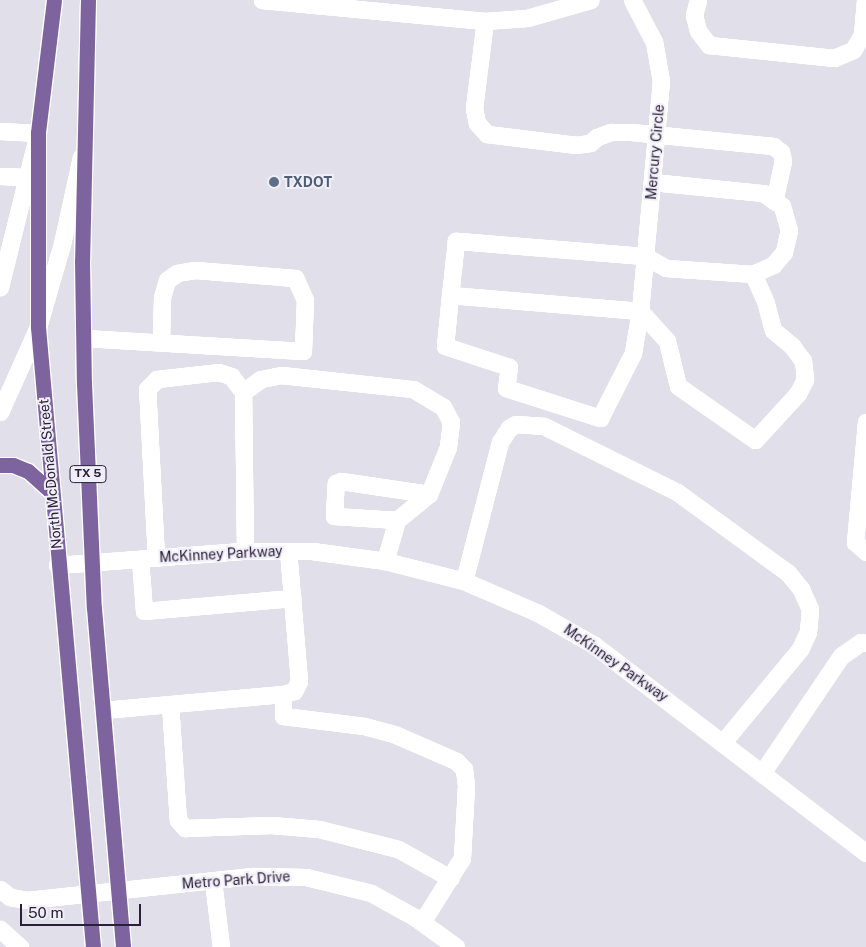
<!DOCTYPE html>
<html>
<head>
<meta charset="utf-8">
<style>
  body { margin:0 }
  #map { position:relative; width:866px; height:947px; overflow:hidden; background:#e1dfea; font-family:"Public Sans",sans-serif }
  div>[style] { position:absolute }
  [style*='--x'] { left:calc(var(--x)*1px); top:calc(var(--y)*1px); width:calc(var(--w)*1px); rotate:calc(var(--a)*1deg) }
  .roads { filter:drop-shadow(1px 0 #fff) drop-shadow(-1px 0 #fff) drop-shadow(0 1px #fff) drop-shadow(0 -1px #fff) }
  .minor>* { height:15px; margin:-7.5px; padding:0 7.5px; transform-origin:7.5px; border-radius:7.5px; background:#fff }
  .major>* { height:15px; margin:-7.5px; padding:0 7.5px; transform-origin:7.5px; border-radius:7.5px; background:#7d649f }
  .dots>* { width:14px; height:14px; translate:-50% -50%; box-sizing:border-box; border:2px solid #f0eff7; border-radius:50% }
  span { translate:-50% -50%; white-space:nowrap; text-align:center; line-height:1.15; -webkit-text-stroke:4px #f0eff7; paint-order:stroke }
  .shield-label span { padding:1px 4px; background:#f0eff7; border:1px solid; border-radius:4px; -webkit-text-stroke-width:0 }
  .shield-label { font-size:12px; color:#2b203a; font-weight:700 }
  .street-label { font-size:14px; color:#2b203a }
  .service-label { font-size:14px; color:#4e5e75; font-weight:700 }
  .left { translate:0 -50%; text-align:left }
  .scale { position:absolute; left:20px; top:904px; width:121px; height:22px; box-sizing:border-box; border:2px solid #2b203a; border-top:0; padding-left:6px; font-size:15px; line-height:18px; white-space:nowrap; color:#2b203a; -webkit-text-stroke:4px #f0eff7; paint-order:stroke }
</style>
</head>
<body>
<div id="map">
  <div class="roads">
    <div class="minor">
      <i style="--x:262;--y:0;--w:224;--a:5.4"></i>
      <i style="--x:485;--y:21;--w:42;--a:-4.1"></i>
      <i style="--x:527;--y:18;--w:66;--a:-15.9"></i>
      <i style="--x:698;--y:0;--w:16;--a:105"></i>
      <i style="--x:694;--y:15;--w:16;--a:76"></i>
      <i style="--x:698;--y:31;--w:18;--a:52"></i>
      <i style="--x:709;--y:45;--w:126;--a:5.9"></i>
      <i style="--x:834;--y:58;--w:21;--a:-23"></i>
      <i style="--x:853;--y:50;--w:17;--a:-59"></i>
      <i style="--x:862;--y:35;--w:35;--a:-85"></i>
      <i style="--x:485;--y:21;--w:88;--a:97.2"></i>
      <i style="--x:474;--y:108;--w:15;--a:79"></i>
      <i style="--x:477;--y:123;--w:15;--a:48"></i>
      <i style="--x:487;--y:134;--w:90;--a:7"></i>
      <i style="--x:576;--y:145;--w:14;--a:-8"></i>
      <i style="--x:590;--y:143;--w:9;--a:-41"></i>
      <i style="--x:597;--y:137;--w:15;--a:-20"></i>
      <i style="--x:611;--y:132;--w:20;--a:0"></i>
      <i style="--x:631;--y:132;--w:143;--a:5.6"></i>
      <i style="--x:773;--y:146;--w:10;--a:37"></i>
      <i style="--x:781;--y:152;--w:9;--a:77"></i>
      <i style="--x:783;--y:161;--w:41;--a:102.7"></i>
      <i style="--x:0;--y:131;--w:38;--a:3"></i>
      <i style="--x:38;--y:133;--w:159;--a:103.9"></i>
      <i style="--x:0;--y:176;--w:27;--a:2"></i>
      <i style="--x:652;--y:182;--w:112;--a:5.7"></i>
      <i style="--x:763;--y:193;--w:23;--a:34"></i>
      <i style="--x:782;--y:206;--w:25;--a:74"></i>
      <i style="--x:789;--y:230;--w:23;--a:103"></i>
      <i style="--x:784;--y:252;--w:17;--a:130"></i>
      <i style="--x:773;--y:265;--w:22;--a:156"></i>
      <i style="--x:753;--y:274;--w:87;--a:-176.1"></i>
      <i style="--x:666;--y:268;--w:25;--a:-151"></i>
      <i style="--x:644;--y:256;--w:189;--a:-175.4"></i>
      <i style="--x:456;--y:241;--w:54;--a:96.3"></i>
      <i style="--x:450;--y:295;--w:191;--a:4.8"></i>
      <i style="--x:640;--y:311;--w:40;--a:48"></i>
      <i style="--x:667;--y:341;--w:46;--a:76.3"></i>
      <i style="--x:678;--y:386;--w:94;--a:35"></i>
      <i style="--x:755;--y:440;--w:64;--a:-47.5"></i>
      <i style="--x:798;--y:393;--w:16;--a:-63"></i>
      <i style="--x:805;--y:379;--w:18;--a:-96"></i>
      <i style="--x:803;--y:361;--w:19;--a:-126"></i>
      <i style="--x:792;--y:346;--w:25;--a:-140"></i>
      <i style="--x:773;--y:330;--w:28;--a:-105"></i>
      <i style="--x:766;--y:303;--w:32;--a:-114"></i>
      <i style="--x:450;--y:295;--w:51;--a:95.6"></i>
      <i style="--x:445;--y:346;--w:67;--a:18.2"></i>
      <i style="--x:509;--y:367;--w:21;--a:98"></i>
      <i style="--x:506;--y:388;--w:99;--a:17.7"></i>
      <i style="--x:600;--y:418;--w:73;--a:-63.1"></i>
      <i style="--x:633;--y:353;--w:43;--a:-80.5"></i>
      <i style="--x:640;--y:311;--w:231;--a:-84.8"></i>
      <i style="--x:661;--y:81;--w:40;--a:-100"></i>
      <i style="--x:654;--y:42;--w:47;--a:-117.6"></i>
      <i style="--x:84;--y:338;--w:219;--a:3.4"></i>
      <i style="--x:303;--y:351;--w:51;--a:-87.8"></i>
      <i style="--x:305;--y:300;--w:24;--a:-114"></i>
      <i style="--x:295;--y:278;--w:100;--a:-175.4"></i>
      <i style="--x:195;--y:270;--w:18;--a:171"></i>
      <i style="--x:177;--y:273;--w:12;--a:145"></i>
      <i style="--x:167;--y:280;--w:18;--a:106"></i>
      <i style="--x:162;--y:297;--w:44;--a:91.3"></i>
      <i style="--x:0;--y:412;--w:93;--a:-65.9"></i>
      <i style="--x:38;--y:327;--w:86;--a:-73.9"></i>
      <i style="--x:62;--y:244;--w:89;--a:-77.7"></i>
      <i style="--x:866;--y:422;--w:121;--a:95.2"></i>
      <i style="--x:855;--y:542;--w:15;--a:42"></i>
      <i style="--x:397;--y:520;--w:63;--a:-176.4"></i>
      <i style="--x:334;--y:516;--w:33;--a:-87"></i>
      <i style="--x:336;--y:483;--w:5;--a:-22"></i>
      <i style="--x:341;--y:481;--w:89;--a:8.4"></i>
      <i style="--x:245;--y:551;--w:159;--a:-90.7"></i>
      <i style="--x:243;--y:392;--w:22;--a:-36"></i>
      <i style="--x:261;--y:379;--w:20;--a:-11"></i>
      <i style="--x:281;--y:375;--w:133;--a:6.1"></i>
      <i style="--x:413;--y:389;--w:35;--a:31"></i>
      <i style="--x:443;--y:407;--w:17;--a:62"></i>
      <i style="--x:451;--y:422;--w:25;--a:97"></i>
      <i style="--x:448;--y:447;--w:51;--a:112"></i>
      <i style="--x:429;--y:494;--w:41;--a:140.9"></i>
      <i style="--x:397;--y:520;--w:43;--a:106.3"></i>
      <i style="--x:156;--y:558;--w:169;--a:-93"></i>
      <i style="--x:147;--y:389;--w:14;--a:-45"></i>
      <i style="--x:157;--y:379;--w:61;--a:-6.5"></i>
      <i style="--x:218;--y:372;--w:14;--a:17"></i>
      <i style="--x:231;--y:376;--w:20;--a:53"></i>
      <i style="--x:140;--y:559;--w:52;--a:85.6"></i>
      <i style="--x:144;--y:611;--w:149;--a:-5"></i>
      <i style="--x:57;--y:565;--w:189;--a:-4.3"></i>
      <i style="--x:245;--y:551;--w:67;--a:0"></i>
      <i style="--x:312;--y:551;--w:74;--a:7.8"></i>
      <i style="--x:385;--y:561;--w:81;--a:14.2"></i>
      <i style="--x:464;--y:581;--w:81;--a:23.4"></i>
      <i style="--x:538;--y:613;--w:64;--a:29.7"></i>
      <i style="--x:594;--y:645;--w:342;--a:37.4"></i>
      <i style="--x:464;--y:581;--w:144;--a:-75.5"></i>
      <i style="--x:500;--y:442;--w:17;--a:-57"></i>
      <i style="--x:509;--y:428;--w:8;--a:-30"></i>
      <i style="--x:516;--y:424;--w:28;--a:4"></i>
      <i style="--x:544;--y:426;--w:148;--a:26.4"></i>
      <i style="--x:677;--y:492;--w:137;--a:36.1"></i>
      <i style="--x:788;--y:573;--w:21;--a:51"></i>
      <i style="--x:801;--y:589;--w:22;--a:66"></i>
      <i style="--x:810;--y:609;--w:23;--a:95"></i>
      <i style="--x:808;--y:632;--w:19;--a:115"></i>
      <i style="--x:800;--y:649;--w:121;--a:129.6"></i>
      <i style="--x:283;--y:694;--w:11;--a:-15"></i>
      <i style="--x:294;--y:691;--w:11;--a:-63"></i>
      <i style="--x:299;--y:681;--w:130;--a:-94.8"></i>
      <i style="--x:170;--y:704;--w:116;--a:86.1"></i>
      <i style="--x:178;--y:820;--w:11;--a:49"></i>
      <i style="--x:185;--y:828;--w:86;--a:-2"></i>
      <i style="--x:271;--y:825;--w:48;--a:4.8"></i>
      <i style="--x:319;--y:829;--w:81;--a:14.2"></i>
      <i style="--x:398;--y:849;--w:60;--a:29.1"></i>
      <i style="--x:103;--y:710;--w:181;--a:-5.1"></i>
      <i style="--x:283;--y:694;--w:22;--a:90"></i>
      <i style="--x:283;--y:716;--w:82;--a:7"></i>
      <i style="--x:364;--y:726;--w:31;--a:15"></i>
      <i style="--x:394;--y:734;--w:68;--a:23.5"></i>
      <i style="--x:456;--y:761;--w:11;--a:45"></i>
      <i style="--x:464;--y:769;--w:17;--a:83"></i>
      <i style="--x:466;--y:786;--w:72;--a:93.2"></i>
      <i style="--x:462;--y:858;--w:75;--a:122"></i>
      <i style="--x:762;--y:773;--w:141;--a:-56"></i>
      <i style="--x:841;--y:656;--w:24;--a:-35"></i>
      <i style="--x:861;--y:642;--w:5;--a:11"></i>
      <i style="--x:213;--y:881;--w:66;--a:83.1"></i>
      <i style="--x:0;--y:889;--w:13;--a:39"></i>
      <i style="--x:10;--y:897;--w:17;--a:10"></i>
      <i style="--x:27;--y:900;--w:227;--a:-6.1"></i>
      <i style="--x:253;--y:876;--w:53;--a:1.1"></i>
      <i style="--x:306;--y:877;--w:67;--a:13.8"></i>
      <i style="--x:371;--y:893;--w:51;--a:29.1"></i>
      <i style="--x:416;--y:918;--w:49;--a:35.9"></i>
      <i style="--x:0;--y:929;--w:27;--a:42"></i>
    </div>
    <div class="major">
      <i style="--x:54;--y:0;--w:134;--a:96.9"></i>
      <i style="--x:38;--y:133;--w:194;--a:90"></i>
      <i style="--x:38;--y:327;--w:622;--a:84.93"></i>
      <i style="--x:88;--y:0;--w:261;--a:91.3"></i>
      <i style="--x:82;--y:261;--w:122;--a:89.1"></i>
      <i style="--x:84;--y:383;--w:225;--a:87.5"></i>
      <i style="--x:94;--y:608;--w:340;--a:85.1"></i>
      <i style="--x:0;--y:465;--w:13;--a:0"></i>
      <i style="--x:13;--y:465;--w:16;--a:22"></i>
      <i style="--x:28;--y:471;--w:31;--a:42"></i>
    </div>
  </div>
  <div class="dots">
    <i style="left:274px;top:182px;background:#5c6f8a"></i>
  </div>
  <div class="shield-label">
    <span style="left:88px;top:474px">TX 5</span>
  </div>
  <div class="street-label">
    <span style="left:655px;top:152px;rotate:-85deg">Mercury Circle</span>
    <span style="left:50px;top:474px;rotate:-95deg">North McDonald Street</span>
    <span style="left:221px;top:554px;rotate:-3deg">McKinney Parkway</span>
    <span style="left:616px;top:663px;rotate:35deg">McKinney Parkway</span>
    <span style="left:236px;top:880px;rotate:-4deg">Metro Park Drive</span>
  </div>
  <div class="service-label">
    <span class="left" style="left:284px;top:182px">TXDOT</span>
  </div>
  <div class="scale">50 m</div>
</div>
</body>
</html>
